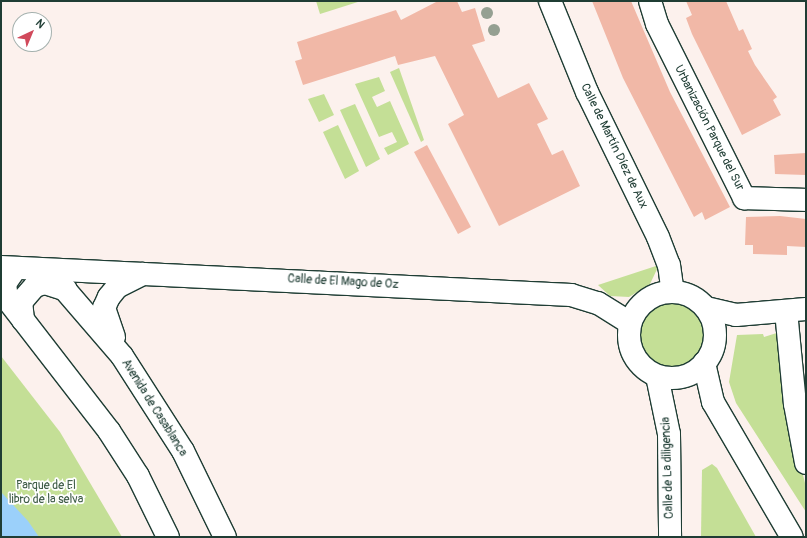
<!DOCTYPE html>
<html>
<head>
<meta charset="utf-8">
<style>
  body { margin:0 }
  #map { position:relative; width:807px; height:538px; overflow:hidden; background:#fcf1ed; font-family:Pangolin,sans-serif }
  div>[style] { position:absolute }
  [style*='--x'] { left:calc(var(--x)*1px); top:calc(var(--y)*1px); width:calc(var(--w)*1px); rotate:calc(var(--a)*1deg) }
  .green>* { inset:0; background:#c4df96 }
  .round { border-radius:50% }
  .water>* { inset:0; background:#9bd0fa }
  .building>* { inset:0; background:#f1b8a7 }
  .roads { filter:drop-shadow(1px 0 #1f3d34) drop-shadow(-1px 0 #1f3d34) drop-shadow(0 1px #1f3d34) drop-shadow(0 -1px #1f3d34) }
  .minor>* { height:22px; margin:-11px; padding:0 11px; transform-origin:11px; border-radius:11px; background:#fff }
  .minor>.ring { margin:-11px; padding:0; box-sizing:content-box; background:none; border:22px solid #fff; border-radius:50% }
  .major>* { height:22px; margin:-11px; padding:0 11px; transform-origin:11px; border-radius:11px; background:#fff }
  .trees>* { width:12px; height:12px; margin:-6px; border-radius:50%; background:#95a092 }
  span { translate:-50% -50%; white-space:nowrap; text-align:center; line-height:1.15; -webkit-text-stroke:3.5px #fff; paint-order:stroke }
  .street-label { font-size:12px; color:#1f3d34 }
  .park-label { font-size:12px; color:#405d48 }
  .frame { position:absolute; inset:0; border:2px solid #1f3d34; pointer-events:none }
  .north { position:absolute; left:12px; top:12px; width:40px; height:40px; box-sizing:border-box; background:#fff; border:1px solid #a5b1ae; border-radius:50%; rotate:44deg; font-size:11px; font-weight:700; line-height:16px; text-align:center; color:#1f3d34 }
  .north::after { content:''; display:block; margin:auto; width:14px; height:18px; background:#d1495b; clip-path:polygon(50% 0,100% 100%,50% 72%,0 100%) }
</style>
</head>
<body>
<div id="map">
  <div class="green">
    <i style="clip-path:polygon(316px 1px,361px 1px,320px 14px)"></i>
    <i style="clip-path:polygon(399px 68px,424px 140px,421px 142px,390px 72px)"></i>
    <i style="clip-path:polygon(379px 77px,385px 91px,372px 97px,377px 107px,390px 101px,409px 144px,388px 155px,384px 148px,397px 142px,392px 132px,379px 137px,355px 84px)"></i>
    <i style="clip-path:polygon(324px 94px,334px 115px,319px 122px,308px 99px)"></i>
    <i style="clip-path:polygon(355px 104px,380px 159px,366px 167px,340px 110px)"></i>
    <i style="clip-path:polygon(338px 125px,359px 171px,345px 179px,323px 132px)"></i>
    <i style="clip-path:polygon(659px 265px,650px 284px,629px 297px,610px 296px,598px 285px)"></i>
    <i class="round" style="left:639px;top:301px;width:66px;height:66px"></i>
    <i style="clip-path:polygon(783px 331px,797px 451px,806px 487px,806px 512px,736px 403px,729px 382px,737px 335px,763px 334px,764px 337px)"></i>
    <i style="clip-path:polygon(1px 356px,60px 432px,122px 537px,1px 537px)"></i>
    <i style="clip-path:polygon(712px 464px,717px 468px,756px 537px,701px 537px,702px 470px)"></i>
  </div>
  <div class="water">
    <i style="clip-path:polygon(1px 492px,28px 521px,39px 537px,1px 537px)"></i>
  </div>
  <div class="building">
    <i style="clip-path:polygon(438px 1px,457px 1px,462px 12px,475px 8px,485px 41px,472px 45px,498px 98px,529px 83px,548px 119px,537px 124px,552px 155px,563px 150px,580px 186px,499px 226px,448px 124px,464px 115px,435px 56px,398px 65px,395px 56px,303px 85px,295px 61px,302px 59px,297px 42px,396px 10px,401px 20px)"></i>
    <i style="clip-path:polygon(592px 1px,631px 1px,670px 92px,730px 207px,705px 220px,702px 212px,694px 217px,623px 78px)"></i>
    <i style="clip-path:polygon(686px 1px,726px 1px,739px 31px,743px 29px,752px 49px,748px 51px,755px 65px,777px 97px,773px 100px,781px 115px,742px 135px,692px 34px,686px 18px,692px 15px)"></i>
    <i style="clip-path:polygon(427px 145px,471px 227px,458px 234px,414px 152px)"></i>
    <i style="clip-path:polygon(806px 153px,806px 175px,775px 174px,774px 155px)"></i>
    <i style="clip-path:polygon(780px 216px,806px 219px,806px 247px,787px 246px,787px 255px,753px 254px,753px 245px,745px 245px,746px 217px)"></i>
  </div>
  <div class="roads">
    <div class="minor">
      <i style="--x:550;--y:1;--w:98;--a:67.9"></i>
      <i style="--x:587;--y:92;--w:161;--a:63.9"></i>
      <i style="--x:658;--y:237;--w:30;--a:69"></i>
      <i style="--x:669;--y:265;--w:27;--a:82"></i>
      <i style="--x:650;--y:1;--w:24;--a:73"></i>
      <i style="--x:657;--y:24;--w:195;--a:63.4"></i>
      <i style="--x:744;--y:198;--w:62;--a:1.8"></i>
      <i style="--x:1;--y:267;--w:571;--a:2.81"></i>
      <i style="--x:571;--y:295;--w:28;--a:17"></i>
      <i style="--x:598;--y:303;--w:38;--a:32"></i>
      <i class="ring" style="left:629px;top:292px;width:64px;height:64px"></i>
      <i style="--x:706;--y:308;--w:31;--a:13"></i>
      <i style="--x:736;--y:315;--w:70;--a:-4.9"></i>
      <i style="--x:786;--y:311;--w:93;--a:84.5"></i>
      <i style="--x:795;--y:404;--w:60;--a:79.4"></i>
      <i style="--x:704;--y:363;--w:40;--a:77"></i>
      <i style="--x:713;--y:402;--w:156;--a:59.7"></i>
      <i style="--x:657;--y:376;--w:59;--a:78.3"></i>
      <i style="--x:669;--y:434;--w:103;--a:89.4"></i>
    </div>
    <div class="major">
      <i style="--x:16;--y:268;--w:19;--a:125"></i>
      <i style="--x:5;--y:284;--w:15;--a:82"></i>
      <i style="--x:7;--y:299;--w:167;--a:52.3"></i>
      <i style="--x:109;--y:431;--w:54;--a:57.2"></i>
      <i style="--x:138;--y:476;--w:68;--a:63.8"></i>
      <i style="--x:48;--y:270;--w:113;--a:49.3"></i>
      <i style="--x:122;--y:356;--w:113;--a:57.3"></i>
      <i style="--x:183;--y:451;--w:96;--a:64"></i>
      <i style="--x:23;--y:320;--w:18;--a:-96"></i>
      <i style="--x:21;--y:302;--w:21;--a:-49"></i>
      <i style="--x:35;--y:286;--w:10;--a:-17"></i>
      <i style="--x:45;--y:283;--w:22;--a:18"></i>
      <i style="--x:114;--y:337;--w:31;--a:-109"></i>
      <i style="--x:104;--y:308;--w:12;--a:-66"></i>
      <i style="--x:109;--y:297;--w:13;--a:-51"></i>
      <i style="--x:117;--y:287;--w:29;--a:-27"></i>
    </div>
  </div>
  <div class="trees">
    <i style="left:487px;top:13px"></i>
    <i style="left:494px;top:30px"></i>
  </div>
  <div class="street-label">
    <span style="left:709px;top:128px;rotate:63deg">Urbanización Parque del Sur</span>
    <span style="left:614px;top:146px;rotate:64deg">Calle de Martín Díez de Aux</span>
    <span style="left:343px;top:282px;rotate:3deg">Calle de El Mago de Oz</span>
    <span style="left:154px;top:408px;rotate:58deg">Avenida de Casablanca</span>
    <span style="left:668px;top:468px;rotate:-92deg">Calle de La diligencia</span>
  </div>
  <div class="park-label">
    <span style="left:46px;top:493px">Parque de El<br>libro de la selva</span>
  </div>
  <div class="frame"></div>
  <div class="north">N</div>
</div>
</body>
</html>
